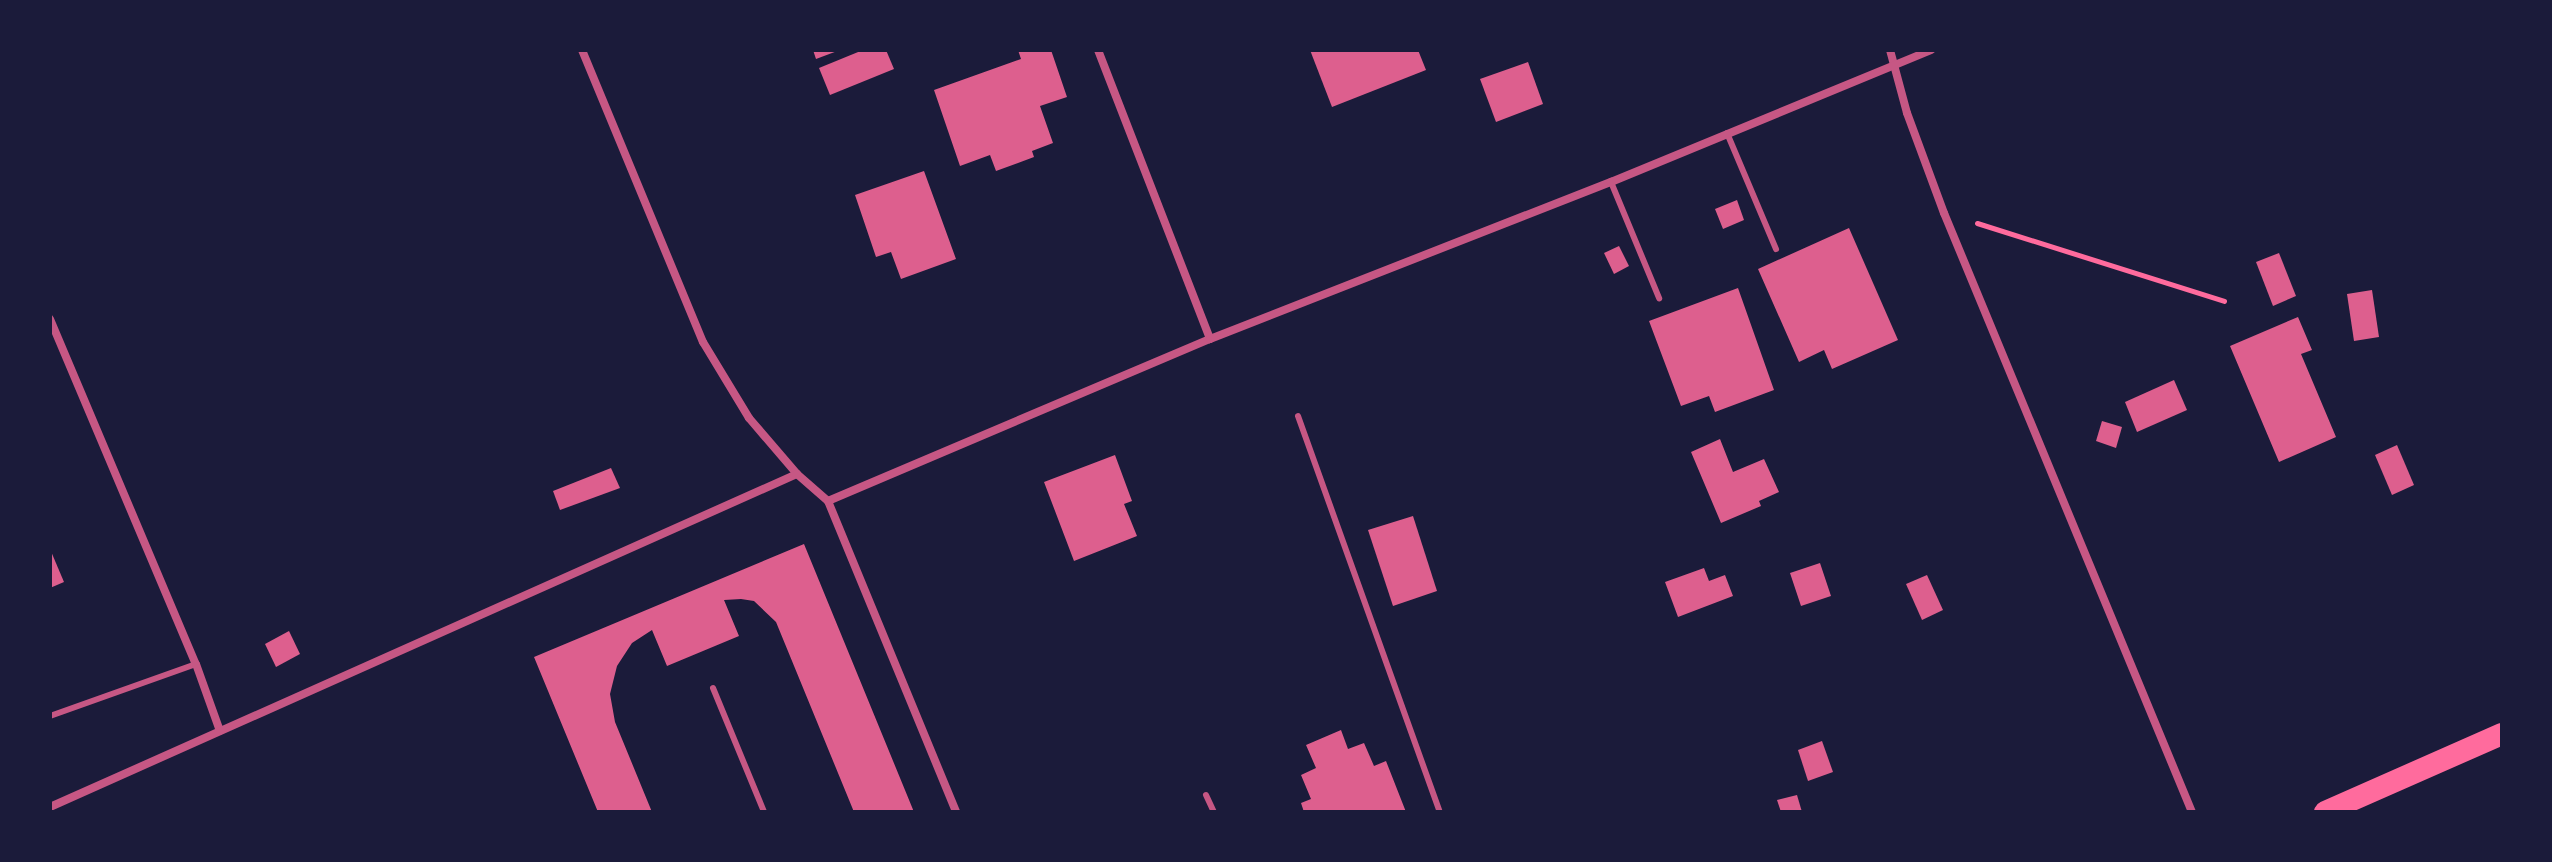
<!DOCTYPE html>
<html>
<head>
<meta charset="utf-8">
<style>
  body { margin:0 }
  #map { position:relative; width:2552px; height:862px; overflow:hidden; background:#1b1b3a; font-family:"DM Sans",sans-serif }
  div>[style] { position:absolute }
  [style*='--x'] { left:calc(var(--x)*1px); top:calc(var(--y)*1px); width:calc(var(--w)*1px); rotate:calc(var(--a)*1deg) }
  .building>* { inset:0; background:#dd5f8e }
  .path>* { height:5px; margin:-2.5px; padding:0 2.5px; transform-origin:2.5px; border-radius:2.5px; background:#ff6b9d }
  .service>* { height:6px; margin:-3px; padding:0 3px; transform-origin:3px; border-radius:3px; background:#c65784 }
  .minor>* { height:8px; margin:-4px; padding:0 4px; transform-origin:4px; border-radius:4px; background:#c65784 }
  .trunk>* { height:22px; margin:-11px; padding:0 11px; transform-origin:11px; border-radius:11px; background:#ff6b9d }
  span { translate:-50% -50%; white-space:nowrap; text-align:center; line-height:1.15; -webkit-text-stroke:6px #1b1b3a; paint-order:stroke }
  .frame { position:absolute; inset:0; border:52px solid #1b1b3a; pointer-events:none }
</style>
</head>
<body>
<div id="map">
  <div class="building">
    <i style="clip-path:polygon(813px 50px,840px 50px,816px 59px)"></i>
    <i style="clip-path:polygon(863px 50px,886px 50px,894px 69px,830px 95px,819px 68px)"></i>
    <i style="clip-path:polygon(1018px 50px,1051px 50px,1067px 97px,1040px 106px,1053px 143px,1032px 151px,1034px 157px,996px 171px,990px 155px,960px 166px,934px 90px,1021px 59px)"></i>
    <i style="clip-path:polygon(1310px 50px,1418px 50px,1426px 70px,1332px 107px)"></i>
    <i style="clip-path:polygon(1528px 62px,1543px 104px,1496px 122px,1480px 79px)"></i>
    <i style="clip-path:polygon(924px 171px,956px 259px,901px 279px,891px 252px,876px 257px,855px 195px)"></i>
    <i style="clip-path:polygon(1737px 200px,1744px 220px,1723px 229px,1715px 209px)"></i>
    <i style="clip-path:polygon(1849px 228px,1898px 340px,1832px 369px,1824px 350px,1799px 362px,1758px 269px)"></i>
    <i style="clip-path:polygon(1619px 246px,1629px 266px,1614px 274px,1604px 253px)"></i>
    <i style="clip-path:polygon(2279px 253px,2296px 296px,2273px 306px,2256px 262px)"></i>
    <i style="clip-path:polygon(1738px 288px,1774px 390px,1715px 412px,1709px 396px,1681px 406px,1649px 321px)"></i>
    <i style="clip-path:polygon(2372px 290px,2379px 337px,2354px 341px,2347px 294px)"></i>
    <i style="clip-path:polygon(2298px 317px,2312px 350px,2301px 354px,2336px 437px,2279px 462px,2230px 346px)"></i>
    <i style="clip-path:polygon(2174px 380px,2187px 410px,2137px 432px,2125px 402px)"></i>
    <i style="clip-path:polygon(2102px 421px,2122px 427px,2116px 448px,2096px 441px)"></i>
    <i style="clip-path:polygon(1720px 439px,1733px 472px,1764px 459px,1779px 492px,1759px 501px,1761px 506px,1721px 523px,1691px 452px)"></i>
    <i style="clip-path:polygon(2397px 445px,2414px 485px,2392px 495px,2375px 455px)"></i>
    <i style="clip-path:polygon(1115px 455px,1132px 501px,1124px 504px,1137px 536px,1074px 561px,1044px 482px)"></i>
    <i style="clip-path:polygon(611px 468px,620px 488px,560px 510px,553px 491px)"></i>
    <i style="clip-path:polygon(1413px 516px,1437px 591px,1393px 606px,1368px 530px)"></i>
    <i style="clip-path:polygon(804px 544px,914px 812px,854px 812px,776px 622px,754px 601px,741px 599px,724px 600px,739px 636px,667px 666px,652px 630px,632px 643px,617px 666px,610px 694px,615px 722px,652px 812px,598px 812px,534px 657px)"></i>
    <i style="clip-path:polygon(50px 549px,64px 582px,50px 588px)"></i>
    <i style="clip-path:polygon(1820px 563px,1831px 596px,1801px 606px,1790px 573px)"></i>
    <i style="clip-path:polygon(1704px 568px,1709px 581px,1725px 575px,1733px 596px,1678px 617px,1665px 582px)"></i>
    <i style="clip-path:polygon(1927px 575px,1943px 610px,1922px 620px,1906px 584px)"></i>
    <i style="clip-path:polygon(289px 631px,300px 654px,276px 667px,265px 644px)"></i>
    <i style="clip-path:polygon(1341px 730px,1348px 749px,1364px 743px,1374px 766px,1386px 761px,1406px 812px,1304px 812px,1301px 803px,1311px 799px,1301px 775px,1316px 768px,1306px 745px)"></i>
    <i style="clip-path:polygon(1822px 741px,1833px 772px,1808px 781px,1798px 750px)"></i>
    <i style="clip-path:polygon(1797px 795px,1802px 812px,1781px 812px,1777px 800px)"></i>
  </div>
  <div class="path">
    <i style="--x:1977;--y:223;--w:259;--a:17.5"></i>
  </div>
  <div class="service">
    <i style="--x:1727;--y:133;--w:126;--a:67.1"></i>
    <i style="--x:1611;--y:182;--w:126;--a:67.5"></i>
    <i style="--x:1298;--y:416;--w:421;--a:70.3"></i>
    <i style="--x:713;--y:688;--w:134;--a:67.6"></i>
    <i style="--x:50;--y:716;--w:155;--a:-19.6"></i>
    <i style="--x:1206;--y:795;--w:19;--a:65"></i>
  </div>
  <div class="minor">
    <i style="--x:582;--y:50;--w:316;--a:67.5"></i>
    <i style="--x:703;--y:342;--w:89;--a:58.8"></i>
    <i style="--x:749;--y:418;--w:74;--a:49.4"></i>
    <i style="--x:797;--y:474;--w:41;--a:41.1"></i>
    <i style="--x:828;--y:501;--w:336;--a:67.6"></i>
    <i style="--x:1098;--y:50;--w:310;--a:68.8"></i>
    <i style="--x:1890;--y:50;--w:65;--a:74.9"></i>
    <i style="--x:1907;--y:113;--w:107;--a:69.7"></i>
    <i style="--x:1944;--y:213;--w:648;--a:67.51"></i>
    <i style="--x:50;--y:319;--w:375;--a:67.1"></i>
    <i style="--x:196;--y:664;--w:71;--a:70.3"></i>
    <i style="--x:828;--y:501;--w:415;--a:-23"></i>
    <i style="--x:1210;--y:339;--w:431;--a:-21.4"></i>
    <i style="--x:1611;--y:182;--w:346;--a:-22.4"></i>
    <i style="--x:50;--y:807;--w:818;--a:-24.03"></i>
  </div>
  <div class="trunk">
    <i style="--x:2325;--y:812;--w:193;--a:-23.8"></i>
  </div>
  <div class="frame"></div>
</div>
</body>
</html>
